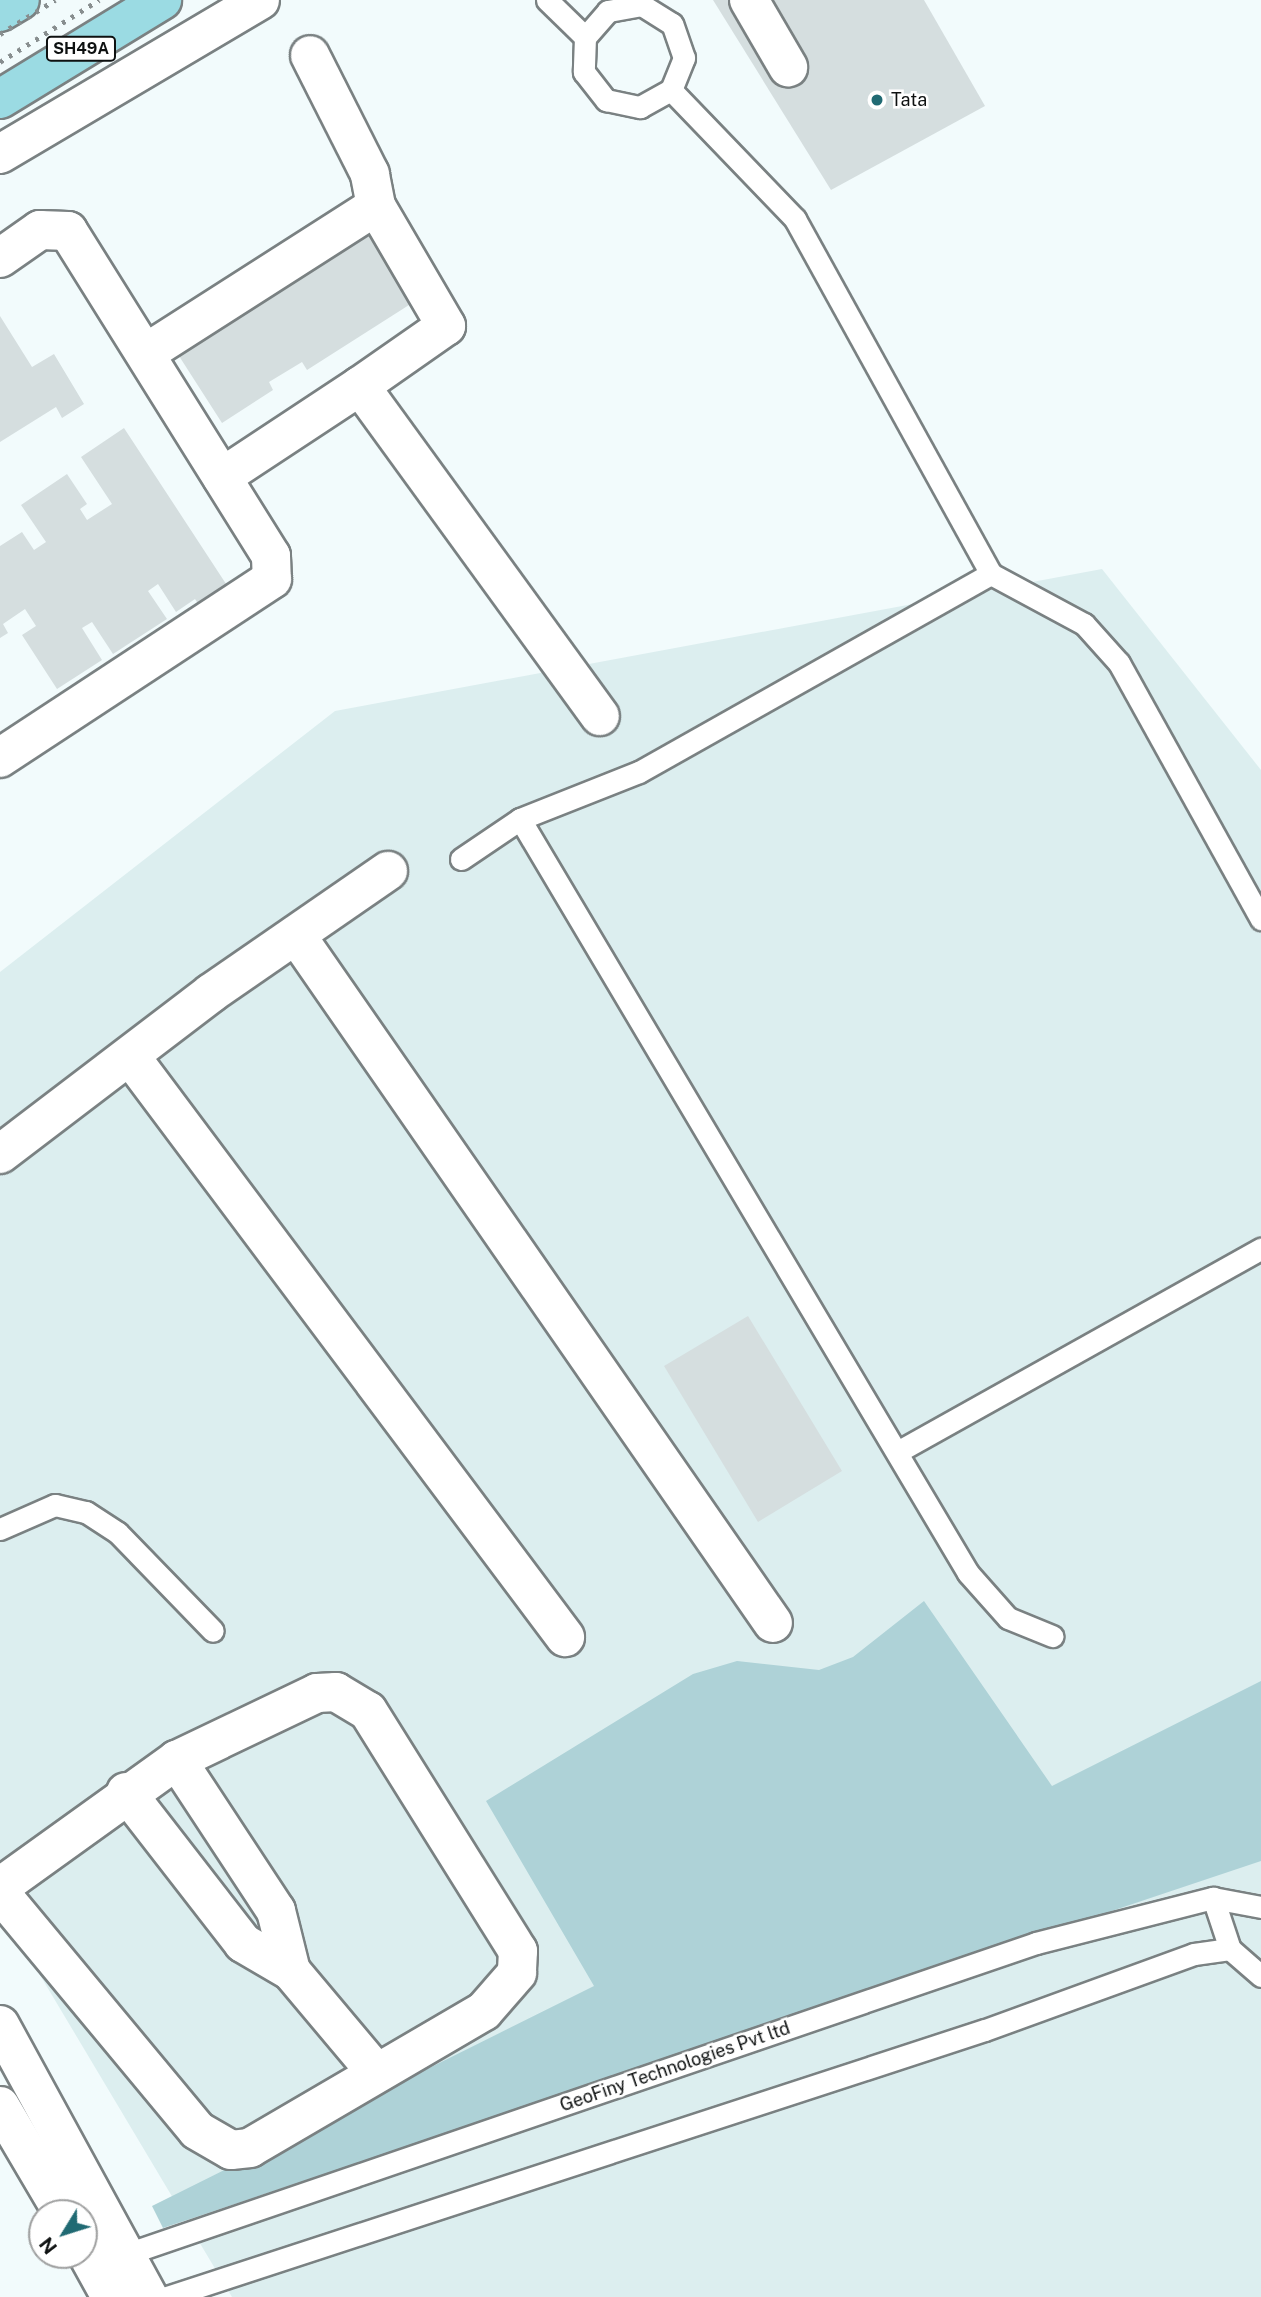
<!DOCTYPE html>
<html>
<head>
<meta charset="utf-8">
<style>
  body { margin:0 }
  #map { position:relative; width:1261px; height:2297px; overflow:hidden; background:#f2fbfc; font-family:"Public Sans",sans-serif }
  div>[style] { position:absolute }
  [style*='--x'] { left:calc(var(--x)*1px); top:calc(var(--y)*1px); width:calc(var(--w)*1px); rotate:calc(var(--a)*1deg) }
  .built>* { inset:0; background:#dceeef }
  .green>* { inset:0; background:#aed2d7 }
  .building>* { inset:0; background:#d5dedf }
  .roads { filter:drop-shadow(2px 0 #7a8182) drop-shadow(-2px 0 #7a8182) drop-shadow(0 2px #7a8182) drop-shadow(0 -2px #7a8182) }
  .service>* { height:21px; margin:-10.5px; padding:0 10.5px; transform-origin:10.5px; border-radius:10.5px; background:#fff }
  .minor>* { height:38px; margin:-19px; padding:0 19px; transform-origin:19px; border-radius:19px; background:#fff }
  .tertiary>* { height:38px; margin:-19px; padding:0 19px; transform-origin:19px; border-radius:19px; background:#fff }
  .primary>* { height:38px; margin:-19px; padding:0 19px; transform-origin:19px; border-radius:19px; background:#9bdbe3 }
  .rail>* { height:5px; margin-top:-2.5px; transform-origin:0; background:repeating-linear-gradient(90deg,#888e8f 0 3.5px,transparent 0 10.5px) }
  .dots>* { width:19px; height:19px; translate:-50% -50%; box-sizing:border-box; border:4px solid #fff; border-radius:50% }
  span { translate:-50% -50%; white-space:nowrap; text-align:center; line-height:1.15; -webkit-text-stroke:5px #fff; paint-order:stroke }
  .shield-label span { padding:2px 5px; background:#fff; border:2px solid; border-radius:5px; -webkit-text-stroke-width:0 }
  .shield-label { font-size:16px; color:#0e1111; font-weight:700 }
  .poi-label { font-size:18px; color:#0e1111 }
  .left { translate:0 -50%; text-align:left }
  .street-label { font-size:18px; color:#0e1111 }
  .north { position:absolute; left:28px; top:2199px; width:70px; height:70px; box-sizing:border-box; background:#fff; border:2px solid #9fa0a0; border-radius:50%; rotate:232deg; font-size:19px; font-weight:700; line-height:28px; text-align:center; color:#0e1111 }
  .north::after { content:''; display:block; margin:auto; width:24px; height:32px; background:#206a73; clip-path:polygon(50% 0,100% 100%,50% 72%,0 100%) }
</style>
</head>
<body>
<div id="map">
  <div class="built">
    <i style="clip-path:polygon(1102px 569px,1261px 770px,1261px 2297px,232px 2297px,0 1908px,0 972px,335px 711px)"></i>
  </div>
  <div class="green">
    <i style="clip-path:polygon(924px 1601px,1052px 1786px,1261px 1681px,1261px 1861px,163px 2228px,152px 2206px,594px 1986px,486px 1801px,693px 1674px,737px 1661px,819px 1670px,853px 1657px)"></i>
  </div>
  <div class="building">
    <i style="clip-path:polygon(713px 0,924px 0,985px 106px,831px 190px)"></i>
    <i style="clip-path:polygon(375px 229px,420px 298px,307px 370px,302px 362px,269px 382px,273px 390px,222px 423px,179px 356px)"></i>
    <i style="clip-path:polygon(0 316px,32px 367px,54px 354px,84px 404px,62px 418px,56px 407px,0 442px)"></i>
    <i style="clip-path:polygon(124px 428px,232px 593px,203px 611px,195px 599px,176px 612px,158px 584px,148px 591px,167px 619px,113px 654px,92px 622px,82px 628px,102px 660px,57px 689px,22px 635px,36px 626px,25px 609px,3px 624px,8px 633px,0 638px,0 546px,22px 532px,34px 550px,46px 542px,21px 505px,67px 474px,87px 504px,80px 509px,87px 520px,112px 504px,81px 457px)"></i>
    <i style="clip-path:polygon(748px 1316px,842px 1471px,758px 1522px,664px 1366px)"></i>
  </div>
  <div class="roads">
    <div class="service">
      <i style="--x:547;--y:0;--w:53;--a:44.2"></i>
      <i style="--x:585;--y:37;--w:35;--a:92"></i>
      <i style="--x:584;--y:72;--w:36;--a:52"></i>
      <i style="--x:606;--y:100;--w:35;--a:12"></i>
      <i style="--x:640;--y:107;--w:35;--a:-29"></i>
      <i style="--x:671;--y:90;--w:35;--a:-68"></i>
      <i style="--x:684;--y:58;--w:36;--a:-109"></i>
      <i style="--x:672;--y:24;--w:36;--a:-148"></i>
      <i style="--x:642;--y:5;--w:35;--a:170"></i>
      <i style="--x:608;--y:11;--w:35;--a:131"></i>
      <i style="--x:671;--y:90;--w:179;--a:46.1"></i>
      <i style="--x:795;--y:219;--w:406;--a:61.1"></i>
      <i style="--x:991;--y:574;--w:106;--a:28.3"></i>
      <i style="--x:1084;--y:624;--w:52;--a:48.1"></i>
      <i style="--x:1119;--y:663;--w:293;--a:61"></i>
      <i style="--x:520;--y:819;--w:877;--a:59.28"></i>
      <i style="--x:968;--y:1573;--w:60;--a:48.4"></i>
      <i style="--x:1008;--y:1618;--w:48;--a:22.2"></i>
      <i style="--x:461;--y:859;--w:71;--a:-34.1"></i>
      <i style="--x:520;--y:819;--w:128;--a:-21.6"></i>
      <i style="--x:639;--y:772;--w:404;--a:-29.4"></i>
      <i style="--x:899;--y:1451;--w:415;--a:-29.2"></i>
      <i style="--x:0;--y:1529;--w:60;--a:-23.6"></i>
      <i style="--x:55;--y:1505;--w:32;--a:13"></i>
      <i style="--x:86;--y:1512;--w:38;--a:33"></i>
      <i style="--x:118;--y:1533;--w:136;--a:45.9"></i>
      <i style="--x:1213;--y:1898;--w:54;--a:71.6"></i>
      <i style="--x:118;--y:2257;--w:970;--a:-18.88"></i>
      <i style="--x:1036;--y:1943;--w:183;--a:-14.3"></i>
      <i style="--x:1213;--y:1898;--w:49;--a:10.6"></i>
      <i style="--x:167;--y:2297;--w:860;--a:-18.08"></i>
      <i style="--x:985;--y:2030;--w:222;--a:-20"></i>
      <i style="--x:1194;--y:1954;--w:36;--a:-8"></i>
      <i style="--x:1230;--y:1949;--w:41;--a:41.1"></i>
    </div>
    <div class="minor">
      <i style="--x:749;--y:0;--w:78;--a:59.8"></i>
      <i style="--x:376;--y:206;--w:139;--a:59.7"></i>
      <i style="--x:446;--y:326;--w:105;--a:145.1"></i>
      <i style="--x:360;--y:386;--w:408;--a:54"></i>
      <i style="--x:0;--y:258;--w:49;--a:-35"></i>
      <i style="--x:40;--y:230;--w:28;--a:2"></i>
      <i style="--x:68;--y:231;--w:383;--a:58"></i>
      <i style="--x:271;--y:556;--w:23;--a:88"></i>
      <i style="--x:272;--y:579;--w:326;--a:146.7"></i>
      <i style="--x:146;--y:353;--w:273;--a:-32.6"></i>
      <i style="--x:376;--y:206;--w:33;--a:-101"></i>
      <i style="--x:370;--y:174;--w:133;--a:-116.8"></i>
      <i style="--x:222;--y:477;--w:165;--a:-33.4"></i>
      <i style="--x:296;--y:935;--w:837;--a:55.27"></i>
      <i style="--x:130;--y:1056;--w:726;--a:53.18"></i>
      <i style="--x:0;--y:1154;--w:265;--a:-37.3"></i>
      <i style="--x:211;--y:993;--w:215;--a:-34.6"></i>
      <i style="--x:126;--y:1792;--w:191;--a:52.2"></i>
      <i style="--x:243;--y:1943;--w:56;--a:30.3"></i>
      <i style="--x:291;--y:1971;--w:62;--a:-104"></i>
      <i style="--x:276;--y:1911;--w:181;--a:-123.3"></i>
      <i style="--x:0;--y:1887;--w:218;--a:-35.7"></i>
      <i style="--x:177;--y:1760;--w:155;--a:-25.6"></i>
      <i style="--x:317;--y:1693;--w:19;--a:-3"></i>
      <i style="--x:336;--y:1692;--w:37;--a:31"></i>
      <i style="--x:368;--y:1711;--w:283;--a:58"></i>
      <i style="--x:518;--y:1951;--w:22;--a:93"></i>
      <i style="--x:517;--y:1973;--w:50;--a:131"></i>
      <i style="--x:484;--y:2011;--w:271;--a:149.7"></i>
      <i style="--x:250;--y:2148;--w:19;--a:174"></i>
      <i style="--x:231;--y:2150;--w:39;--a:-150"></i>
      <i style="--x:197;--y:2130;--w:308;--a:-129.7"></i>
      <i style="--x:291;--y:1971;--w:129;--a:50"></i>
    </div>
    <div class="tertiary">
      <i style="--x:0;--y:154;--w:302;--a:-30.6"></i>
      <i style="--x:0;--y:2025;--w:310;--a:61.4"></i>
      <i style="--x:0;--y:2106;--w:124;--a:59.5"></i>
      <i style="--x:84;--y:2248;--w:56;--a:61.1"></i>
    </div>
    <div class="primary">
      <i style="--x:0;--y:12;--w:23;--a:-31"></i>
      <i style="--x:0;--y:99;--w:190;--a:-31.4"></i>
    </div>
  </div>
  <div class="rail">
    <i style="--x:0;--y:34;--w:65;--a:-31.7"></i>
    <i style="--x:0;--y:62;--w:117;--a:-32.1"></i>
  </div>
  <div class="dots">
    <i style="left:877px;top:100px;background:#206a73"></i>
  </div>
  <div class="shield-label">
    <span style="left:81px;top:49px">SH49A</span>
  </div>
  <div class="poi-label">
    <span class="left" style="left:891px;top:100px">Tata</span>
  </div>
  <div class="street-label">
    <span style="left:675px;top:2067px;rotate:-19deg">GeoFiny Technologies Pvt ltd</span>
  </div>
  <div class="north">N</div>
</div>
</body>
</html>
